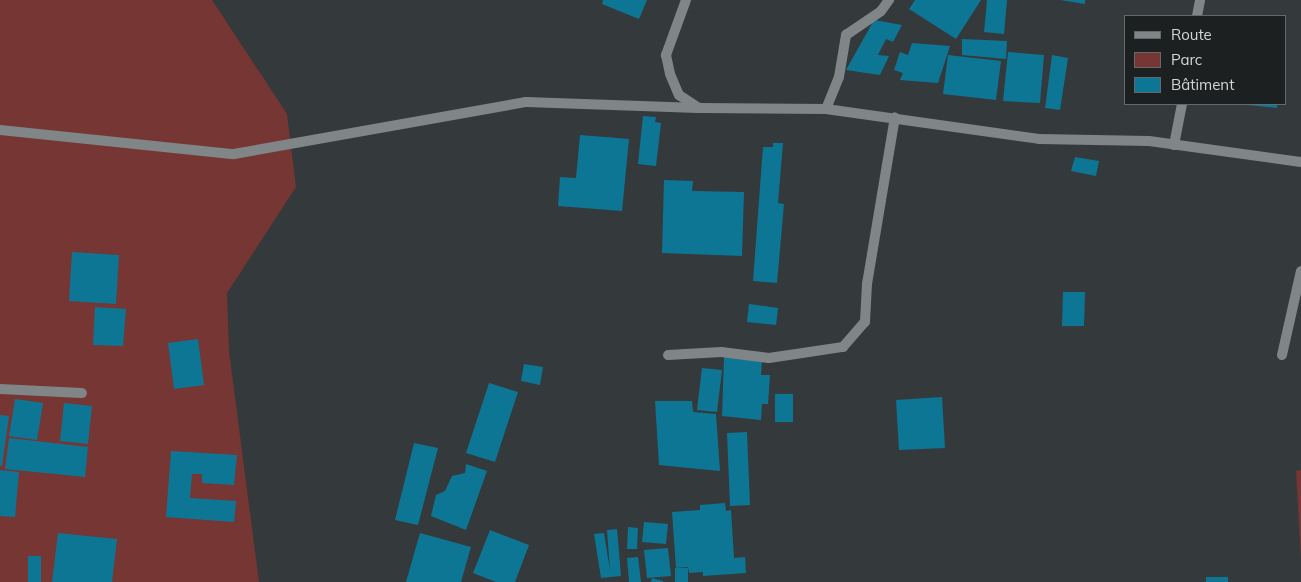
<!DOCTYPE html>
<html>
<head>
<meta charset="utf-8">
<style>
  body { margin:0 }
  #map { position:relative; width:1301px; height:582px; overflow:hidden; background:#34393b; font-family:Mulish,sans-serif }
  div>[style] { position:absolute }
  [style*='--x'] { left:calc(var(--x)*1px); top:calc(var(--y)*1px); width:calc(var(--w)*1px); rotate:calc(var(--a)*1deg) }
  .green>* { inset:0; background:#763633 }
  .building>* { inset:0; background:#0e7695 }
  .street>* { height:10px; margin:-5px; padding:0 5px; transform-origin:5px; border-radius:5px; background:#808587 }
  span { translate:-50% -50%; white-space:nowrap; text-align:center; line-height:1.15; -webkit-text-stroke:4.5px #1d2020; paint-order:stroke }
  .legend { position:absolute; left:1124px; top:15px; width:162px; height:90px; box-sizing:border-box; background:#1d2020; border:1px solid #666969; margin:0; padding:6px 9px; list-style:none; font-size:15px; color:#d3d6d7 }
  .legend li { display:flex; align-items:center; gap:10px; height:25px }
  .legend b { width:25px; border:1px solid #666969 }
</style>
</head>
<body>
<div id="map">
  <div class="green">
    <i style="clip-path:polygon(0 0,212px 0,287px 114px,296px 187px,227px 293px,229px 351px,259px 582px,0 582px)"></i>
    <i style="clip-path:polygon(1301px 470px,1301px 559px,1296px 471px)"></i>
  </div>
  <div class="building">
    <i style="clip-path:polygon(603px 0,647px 0,639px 19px,602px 4px)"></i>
    <i style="clip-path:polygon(915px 0,981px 0,956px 39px,909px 9px)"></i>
    <i style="clip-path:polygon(987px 0,1007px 0,1004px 34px,984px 32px)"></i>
    <i style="clip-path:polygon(1060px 0,1085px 0,1085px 4px)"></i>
    <i style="clip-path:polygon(874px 20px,902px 25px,893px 42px,886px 39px,878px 55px,889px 56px,880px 75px,846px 70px)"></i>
    <i style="clip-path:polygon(962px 39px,1007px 41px,1006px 59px,962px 55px)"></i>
    <i style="clip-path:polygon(912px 43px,950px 46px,938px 83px,900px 80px,903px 73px,894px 70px,900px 52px,908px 55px)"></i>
    <i style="clip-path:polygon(1008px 52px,1044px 55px,1040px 103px,1003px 101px)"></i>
    <i style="clip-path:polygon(948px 55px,1001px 61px,996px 100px,943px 94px)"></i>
    <i style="clip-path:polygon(1052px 55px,1068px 58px,1060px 110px,1045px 108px)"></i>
    <i style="clip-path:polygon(1238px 104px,1277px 104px,1277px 108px)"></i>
    <i style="clip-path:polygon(643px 116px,656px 117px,655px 122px,661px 123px,656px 166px,638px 164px)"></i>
    <i style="clip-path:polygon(580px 135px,629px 139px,622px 211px,558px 206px,560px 177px,576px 178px)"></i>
    <i style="clip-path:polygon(773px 143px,783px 143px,778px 203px,784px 204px,777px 283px,753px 281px,763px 147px,773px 147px)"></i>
    <i style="clip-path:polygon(1075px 157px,1099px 161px,1096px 176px,1071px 171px)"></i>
    <i style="clip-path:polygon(664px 180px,693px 181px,692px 191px,744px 192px,742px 256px,662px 253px)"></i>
    <i style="clip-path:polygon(72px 252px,119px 255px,116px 304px,69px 301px)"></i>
    <i style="clip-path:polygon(1063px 292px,1085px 292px,1084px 326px,1062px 326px)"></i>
    <i style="clip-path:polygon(749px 304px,778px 308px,776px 325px,747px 322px)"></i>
    <i style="clip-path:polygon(95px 307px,126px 309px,123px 346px,93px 345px)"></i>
    <i style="clip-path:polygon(198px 339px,204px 385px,174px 389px,168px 343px)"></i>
    <i style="clip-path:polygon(724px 357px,762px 360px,761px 375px,770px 375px,768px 404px,762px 404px,761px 420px,722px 416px)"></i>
    <i style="clip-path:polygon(524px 364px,543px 367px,540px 385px,521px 381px)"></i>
    <i style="clip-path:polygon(702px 368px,722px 370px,717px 412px,697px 410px)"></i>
    <i style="clip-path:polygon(489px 383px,518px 392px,495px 462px,466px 453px)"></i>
    <i style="clip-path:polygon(775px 394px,793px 394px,793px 422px,775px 422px)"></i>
    <i style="clip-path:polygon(942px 397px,945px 448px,899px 450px,896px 400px)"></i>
    <i style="clip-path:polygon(15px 399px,43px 403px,37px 440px,9px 436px)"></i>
    <i style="clip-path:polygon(655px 401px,692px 401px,693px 412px,716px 414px,720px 471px,659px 465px)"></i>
    <i style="clip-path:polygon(64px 403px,92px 406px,88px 444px,60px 441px)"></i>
    <i style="clip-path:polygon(0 415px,9px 416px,2px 466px,0 466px)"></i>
    <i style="clip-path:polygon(747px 432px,750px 505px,730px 506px,727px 433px)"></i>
    <i style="clip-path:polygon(9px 438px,88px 447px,85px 477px,5px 469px)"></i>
    <i style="clip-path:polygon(414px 443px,438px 448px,418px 525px,395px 520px)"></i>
    <i style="clip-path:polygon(171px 451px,237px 455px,234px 485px,202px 483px,202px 474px,192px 474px,190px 498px,236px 501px,234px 522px,166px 517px)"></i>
    <i style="clip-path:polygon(466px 464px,487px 471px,466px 530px,431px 516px,436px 495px,445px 491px,452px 476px,465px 473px)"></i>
    <i style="clip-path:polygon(0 470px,19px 472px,15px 517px,0 516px)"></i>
    <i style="clip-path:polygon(725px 503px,726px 511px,731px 510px,734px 558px,745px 557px,746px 573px,703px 576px,703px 572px,689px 573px,688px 567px,676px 568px,672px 512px,700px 510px,700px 505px)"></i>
    <i style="clip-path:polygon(644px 522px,668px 524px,666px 544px,642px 542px)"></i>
    <i style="clip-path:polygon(628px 527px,638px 528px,637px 549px,627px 549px)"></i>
    <i style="clip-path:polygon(617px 529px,621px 576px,601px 578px,594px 534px,604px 533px,610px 571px,607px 530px)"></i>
    <i style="clip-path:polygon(490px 530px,529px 545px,515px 582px,496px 582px,473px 573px)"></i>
    <i style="clip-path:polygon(58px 533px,117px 539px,112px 582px,52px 582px)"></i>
    <i style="clip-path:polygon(420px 533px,471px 547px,461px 582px,406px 582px)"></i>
    <i style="clip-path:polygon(668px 548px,671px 576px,647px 578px,644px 550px)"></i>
    <i style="clip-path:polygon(28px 556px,41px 556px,41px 582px,28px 582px)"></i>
    <i style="clip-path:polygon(638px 557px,641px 582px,629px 582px,627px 558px)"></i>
    <i style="clip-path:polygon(675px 568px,688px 568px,688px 582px,675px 582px)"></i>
    <i style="clip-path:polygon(1206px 577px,1228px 577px,1228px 582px,1206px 582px)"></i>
    <i style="clip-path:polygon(652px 578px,663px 581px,663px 582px,651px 582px)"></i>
  </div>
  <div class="street">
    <i style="--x:686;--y:0;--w:59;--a:110"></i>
    <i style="--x:666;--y:55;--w:19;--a:78"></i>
    <i style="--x:670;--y:74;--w:23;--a:67"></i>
    <i style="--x:679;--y:95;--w:24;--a:33"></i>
    <i style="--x:699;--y:108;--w:127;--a:0.5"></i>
    <i style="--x:826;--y:109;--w:215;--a:8"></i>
    <i style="--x:1039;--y:139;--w:110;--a:1"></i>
    <i style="--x:1149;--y:141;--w:153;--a:7.9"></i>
    <i style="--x:1197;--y:16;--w:16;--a:-79"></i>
    <i style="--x:826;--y:109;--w:35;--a:-68"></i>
    <i style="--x:839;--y:77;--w:43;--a:-80.5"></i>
    <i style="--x:846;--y:35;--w:42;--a:-34.4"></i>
    <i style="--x:881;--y:11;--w:14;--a:-54"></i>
    <i style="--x:0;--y:130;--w:235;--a:5.9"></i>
    <i style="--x:234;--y:154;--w:297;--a:-10.1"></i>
    <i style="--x:526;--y:102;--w:172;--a:2"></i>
    <i style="--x:1174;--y:145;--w:42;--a:-79"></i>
    <i style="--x:668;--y:355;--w:53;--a:-3.2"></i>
    <i style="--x:721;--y:352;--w:48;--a:7.1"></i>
    <i style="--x:769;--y:358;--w:75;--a:-8.5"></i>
    <i style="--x:843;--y:347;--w:33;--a:-49"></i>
    <i style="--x:865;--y:322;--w:38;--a:-87"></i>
    <i style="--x:867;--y:284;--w:169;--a:-80.5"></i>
    <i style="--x:1282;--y:355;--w:86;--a:-77.3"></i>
    <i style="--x:0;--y:389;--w:82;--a:2.8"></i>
  </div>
  <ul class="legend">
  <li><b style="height:6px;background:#808587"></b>Route</li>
  <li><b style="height:14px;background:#763633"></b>Parc</li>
  <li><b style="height:14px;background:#0e7695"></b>Bâtiment</li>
  </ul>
</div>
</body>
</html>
